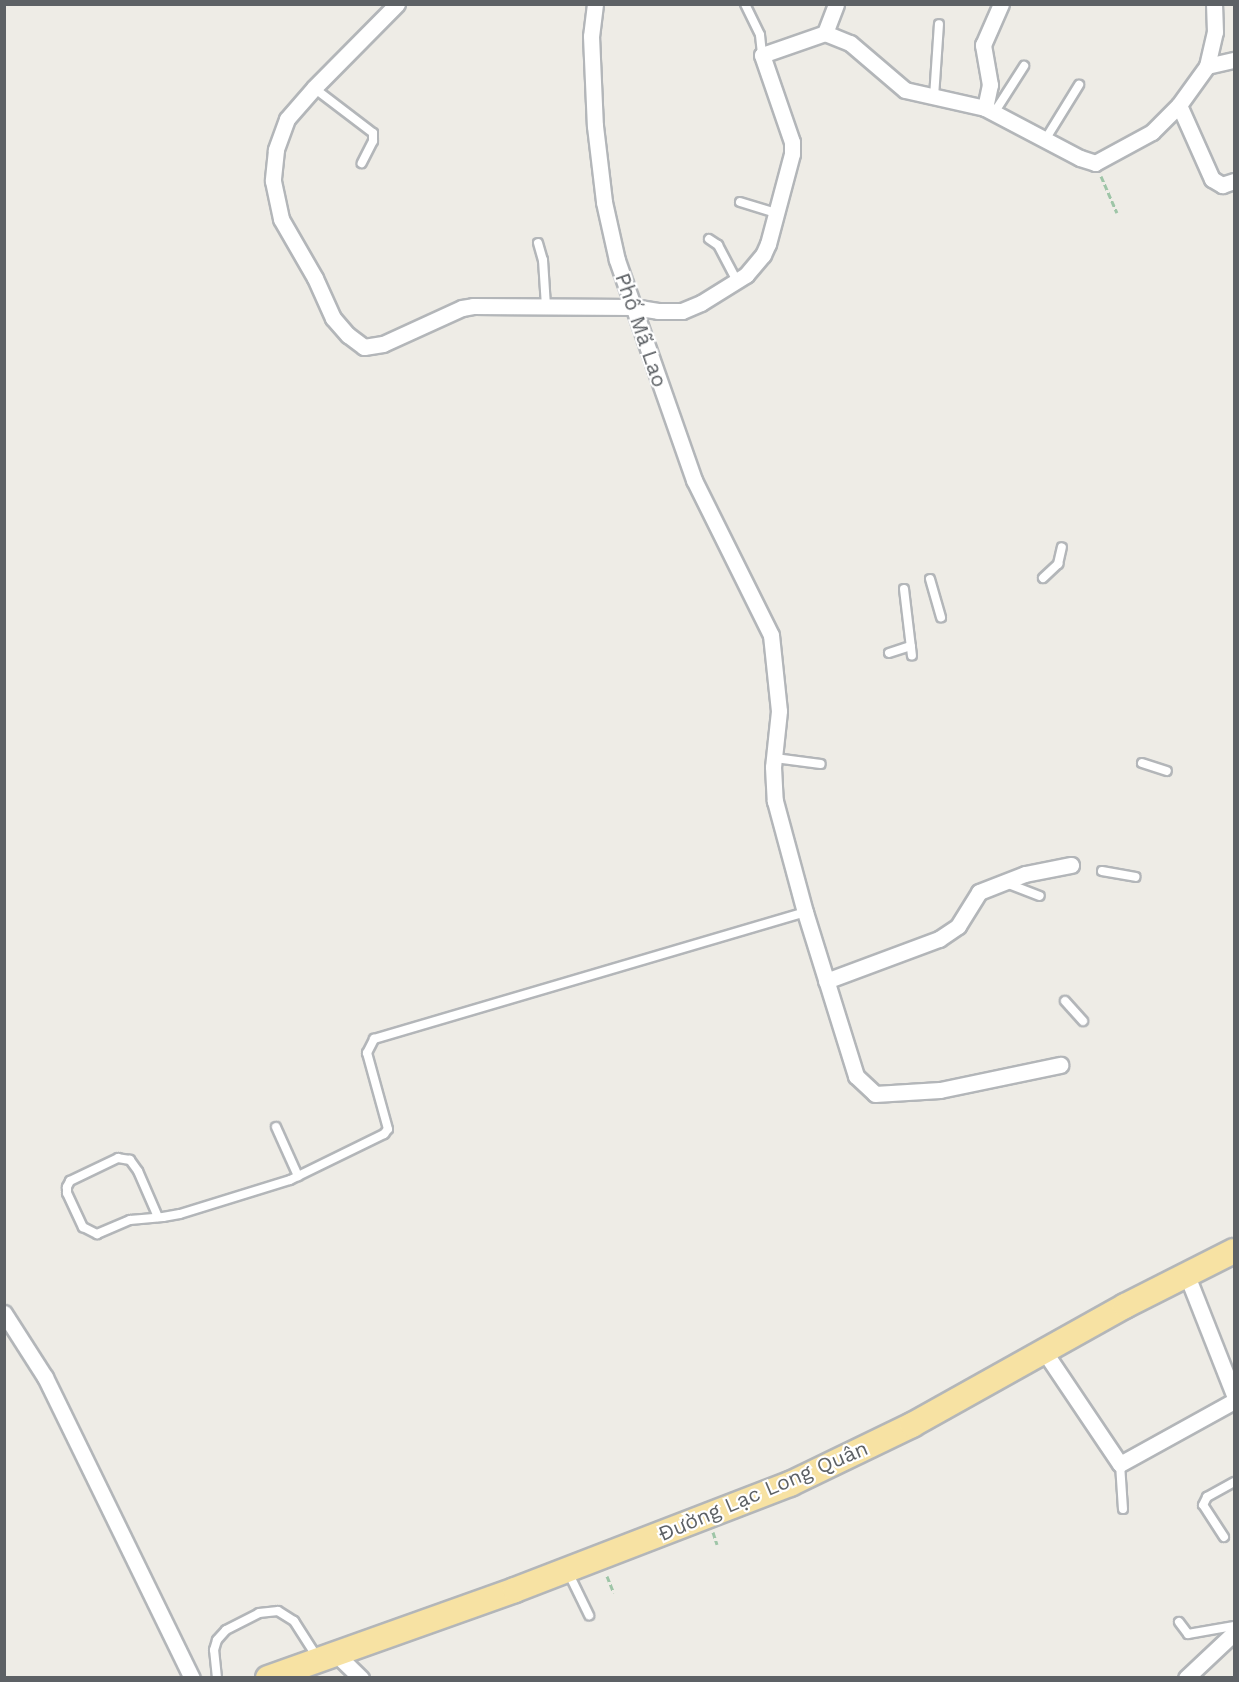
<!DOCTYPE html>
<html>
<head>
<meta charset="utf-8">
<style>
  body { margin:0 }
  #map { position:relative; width:1239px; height:1682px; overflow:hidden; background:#eeece6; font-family:"Work Sans",sans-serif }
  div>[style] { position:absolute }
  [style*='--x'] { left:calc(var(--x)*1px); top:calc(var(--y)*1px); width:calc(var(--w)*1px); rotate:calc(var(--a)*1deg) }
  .path>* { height:3px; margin-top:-1.5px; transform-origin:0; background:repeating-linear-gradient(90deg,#9ec5a7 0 6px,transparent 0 9px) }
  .roads { filter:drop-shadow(2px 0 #b3b6b9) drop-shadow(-2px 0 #b3b6b9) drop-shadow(0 2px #b3b6b9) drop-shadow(0 -2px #b3b6b9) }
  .service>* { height:8px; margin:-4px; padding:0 4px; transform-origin:4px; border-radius:4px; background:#fff }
  .minor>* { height:15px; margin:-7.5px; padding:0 7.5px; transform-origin:7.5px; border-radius:7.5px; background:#fff }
  .trunk>* { height:24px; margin:-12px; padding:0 12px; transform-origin:12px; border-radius:12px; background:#f7e2a3 }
  span { translate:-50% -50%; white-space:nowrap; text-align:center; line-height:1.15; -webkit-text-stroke:4.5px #fff; paint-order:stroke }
  .street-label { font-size:21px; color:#5d6165 }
  .frame { position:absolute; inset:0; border:6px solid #5d6165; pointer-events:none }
</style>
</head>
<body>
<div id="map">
  <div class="path">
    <i style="--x:1101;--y:176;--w:40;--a:66.6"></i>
    <i style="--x:713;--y:1532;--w:13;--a:72"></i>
    <i style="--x:607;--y:1576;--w:18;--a:68"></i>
  </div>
  <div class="roads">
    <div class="service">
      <i style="--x:745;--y:4;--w:34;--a:64"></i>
      <i style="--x:760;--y:35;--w:20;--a:84"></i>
      <i style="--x:314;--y:88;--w:74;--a:37.3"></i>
      <i style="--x:373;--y:133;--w:8;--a:90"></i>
      <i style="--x:373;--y:141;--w:25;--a:117"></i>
      <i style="--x:934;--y:97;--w:73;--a:-86.1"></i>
      <i style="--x:994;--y:113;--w:56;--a:-57.4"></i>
      <i style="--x:1045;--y:140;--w:65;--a:-58.3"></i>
      <i style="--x:740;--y:202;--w:38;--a:17"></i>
      <i style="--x:709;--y:239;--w:11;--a:34"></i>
      <i style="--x:718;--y:245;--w:41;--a:62.2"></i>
      <i style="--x:538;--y:243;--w:18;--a:74"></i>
      <i style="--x:543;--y:260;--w:46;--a:86.3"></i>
      <i style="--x:1043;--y:578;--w:21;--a:-43"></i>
      <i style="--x:1058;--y:564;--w:17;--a:-77"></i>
      <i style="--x:930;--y:579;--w:40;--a:74"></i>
      <i style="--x:904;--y:589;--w:67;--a:83.2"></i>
      <i style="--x:889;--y:653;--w:23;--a:-18"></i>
      <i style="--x:775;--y:758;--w:46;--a:7.4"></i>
      <i style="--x:1142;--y:763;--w:26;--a:18"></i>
      <i style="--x:1102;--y:871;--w:34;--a:10"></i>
      <i style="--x:1006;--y:883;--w:36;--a:21"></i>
      <i style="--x:1065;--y:1001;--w:27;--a:48"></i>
      <i style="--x:276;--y:1127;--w:54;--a:65.8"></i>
      <i style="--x:158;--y:1217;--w:50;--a:-113.5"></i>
      <i style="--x:138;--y:1171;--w:14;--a:-126"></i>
      <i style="--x:130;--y:1160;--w:12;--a:-171"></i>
      <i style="--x:118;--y:1158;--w:53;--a:154.4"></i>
      <i style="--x:70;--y:1181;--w:7;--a:117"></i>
      <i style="--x:67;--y:1187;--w:6;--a:90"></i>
      <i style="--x:67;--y:1193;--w:38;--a:65"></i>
      <i style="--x:83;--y:1227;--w:16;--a:27"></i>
      <i style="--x:97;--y:1234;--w:36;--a:-23"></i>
      <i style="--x:130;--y:1220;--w:33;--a:-5"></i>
      <i style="--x:163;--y:1217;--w:17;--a:-10"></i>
      <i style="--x:180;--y:1214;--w:115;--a:-17.2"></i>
      <i style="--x:290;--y:1180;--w:105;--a:-26.1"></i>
      <i style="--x:384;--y:1134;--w:6;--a:-51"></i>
      <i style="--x:388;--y:1129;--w:79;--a:-105.4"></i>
      <i style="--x:367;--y:1053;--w:16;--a:-63"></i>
      <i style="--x:374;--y:1039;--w:449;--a:-16.4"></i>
      <i style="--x:1120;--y:1464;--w:45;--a:86.2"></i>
      <i style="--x:1224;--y:1537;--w:38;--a:-123"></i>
      <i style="--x:1203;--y:1505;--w:9;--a:-63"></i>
      <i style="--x:1207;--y:1497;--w:31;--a:-29"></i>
      <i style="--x:569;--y:1574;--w:46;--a:64"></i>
      <i style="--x:1179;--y:1622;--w:15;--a:53"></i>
      <i style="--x:1188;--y:1634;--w:47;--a:-9.9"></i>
      <i style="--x:217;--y:1678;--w:28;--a:-96"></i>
      <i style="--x:214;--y:1650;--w:10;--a:-73"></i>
      <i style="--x:217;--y:1640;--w:13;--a:-48"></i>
      <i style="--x:226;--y:1630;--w:37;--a:-27"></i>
      <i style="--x:259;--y:1613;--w:19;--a:-6"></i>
      <i style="--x:278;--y:1611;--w:19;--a:32"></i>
      <i style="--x:294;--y:1621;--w:43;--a:57.4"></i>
    </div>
    <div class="minor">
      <i style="--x:397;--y:4;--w:118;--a:134.7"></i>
      <i style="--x:314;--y:88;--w:41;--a:131.1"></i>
      <i style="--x:287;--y:119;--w:33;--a:110"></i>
      <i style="--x:276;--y:150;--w:31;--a:96"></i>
      <i style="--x:273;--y:181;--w:39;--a:78"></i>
      <i style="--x:281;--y:219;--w:68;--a:60"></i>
      <i style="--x:315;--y:278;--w:44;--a:65.8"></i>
      <i style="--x:333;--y:318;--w:23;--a:49"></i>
      <i style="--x:348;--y:335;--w:20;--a:37"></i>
      <i style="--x:364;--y:347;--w:19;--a:-9"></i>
      <i style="--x:383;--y:344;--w:87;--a:-24.5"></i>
      <i style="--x:462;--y:308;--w:11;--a:-10"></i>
      <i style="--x:473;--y:306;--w:160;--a:0.4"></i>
      <i style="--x:633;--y:307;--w:25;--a:9"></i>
      <i style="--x:658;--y:311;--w:24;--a:0"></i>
      <i style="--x:682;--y:311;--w:21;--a:-23"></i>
      <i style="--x:701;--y:303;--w:53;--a:-31.9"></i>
      <i style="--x:746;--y:275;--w:26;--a:-50"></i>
      <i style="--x:763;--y:255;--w:12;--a:-66"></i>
      <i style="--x:768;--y:244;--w:93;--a:-75.1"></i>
      <i style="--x:792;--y:154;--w:12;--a:-90"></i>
      <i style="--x:792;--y:142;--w:92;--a:-109"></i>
      <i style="--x:762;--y:55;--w:67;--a:-19.2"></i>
      <i style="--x:825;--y:33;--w:27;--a:22"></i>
      <i style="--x:850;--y:43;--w:72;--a:40.5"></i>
      <i style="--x:905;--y:90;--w:82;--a:12.7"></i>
      <i style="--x:985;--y:108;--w:107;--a:27.8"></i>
      <i style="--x:1080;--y:158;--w:16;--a:18"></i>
      <i style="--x:1095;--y:163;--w:65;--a:-28.5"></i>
      <i style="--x:1152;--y:132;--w:38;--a:-45"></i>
      <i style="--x:1179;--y:105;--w:48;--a:-54.3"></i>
      <i style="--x:1207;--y:66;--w:35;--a:-77"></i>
      <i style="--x:1215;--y:32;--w:28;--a:-92"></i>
      <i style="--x:595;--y:4;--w:32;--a:97"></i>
      <i style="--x:591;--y:36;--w:90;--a:87.5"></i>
      <i style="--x:595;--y:126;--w:77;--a:83.2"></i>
      <i style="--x:604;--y:202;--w:59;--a:77.4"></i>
      <i style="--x:617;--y:260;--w:233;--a:70.7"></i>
      <i style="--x:694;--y:480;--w:173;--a:63.6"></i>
      <i style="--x:771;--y:635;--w:76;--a:84"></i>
      <i style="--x:779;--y:711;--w:56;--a:96.1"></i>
      <i style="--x:773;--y:767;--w:34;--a:87"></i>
      <i style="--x:775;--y:801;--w:115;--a:74.9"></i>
      <i style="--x:805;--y:912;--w:172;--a:72.7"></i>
      <i style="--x:856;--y:1076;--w:26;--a:43"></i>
      <i style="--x:875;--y:1094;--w:65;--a:-3.5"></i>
      <i style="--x:940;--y:1090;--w:123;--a:-11.8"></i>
      <i style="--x:825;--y:33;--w:31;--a:-69"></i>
      <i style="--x:1207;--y:66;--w:28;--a:-13"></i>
      <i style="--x:1179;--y:105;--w:81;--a:66"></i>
      <i style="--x:1212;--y:179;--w:12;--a:31"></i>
      <i style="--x:1222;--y:185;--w:13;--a:-18"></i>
      <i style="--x:985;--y:108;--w:24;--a:-78"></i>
      <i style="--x:990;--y:85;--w:41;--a:-99.9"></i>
      <i style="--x:983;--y:45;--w:45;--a:-66.3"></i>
      <i style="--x:826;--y:981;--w:121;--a:-20.4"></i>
      <i style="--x:939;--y:939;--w:23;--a:-34"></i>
      <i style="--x:958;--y:926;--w:40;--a:-58"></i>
      <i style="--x:979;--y:892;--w:49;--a:-21.4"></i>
      <i style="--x:1025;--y:874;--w:47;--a:-11.1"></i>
      <i style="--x:1186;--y:1273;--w:131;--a:68.5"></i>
      <i style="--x:4;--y:1313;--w:76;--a:57.4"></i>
      <i style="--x:45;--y:1377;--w:335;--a:64"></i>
      <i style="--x:1044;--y:1351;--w:136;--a:56.1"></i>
      <i style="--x:1120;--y:1464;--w:130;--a:-28.9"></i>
      <i style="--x:336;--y:1654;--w:35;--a:44"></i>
      <i style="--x:1186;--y:1678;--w:66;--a:-43.2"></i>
    </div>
    <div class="trunk">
      <i style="--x:268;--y:1678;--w:262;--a:-19.6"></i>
      <i style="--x:515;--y:1590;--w:295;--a:-21.1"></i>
      <i style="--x:790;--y:1484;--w:136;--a:-25.8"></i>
      <i style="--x:912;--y:1425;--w:244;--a:-29.2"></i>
      <i style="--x:1125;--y:1306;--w:122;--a:-26.8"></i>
    </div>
  </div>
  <div class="street-label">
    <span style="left:641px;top:330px;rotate:71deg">Phố Mã Lao</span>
    <span style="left:763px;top:1491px;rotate:-23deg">Đường Lạc Long Quân</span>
  </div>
  <div class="frame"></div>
</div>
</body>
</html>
